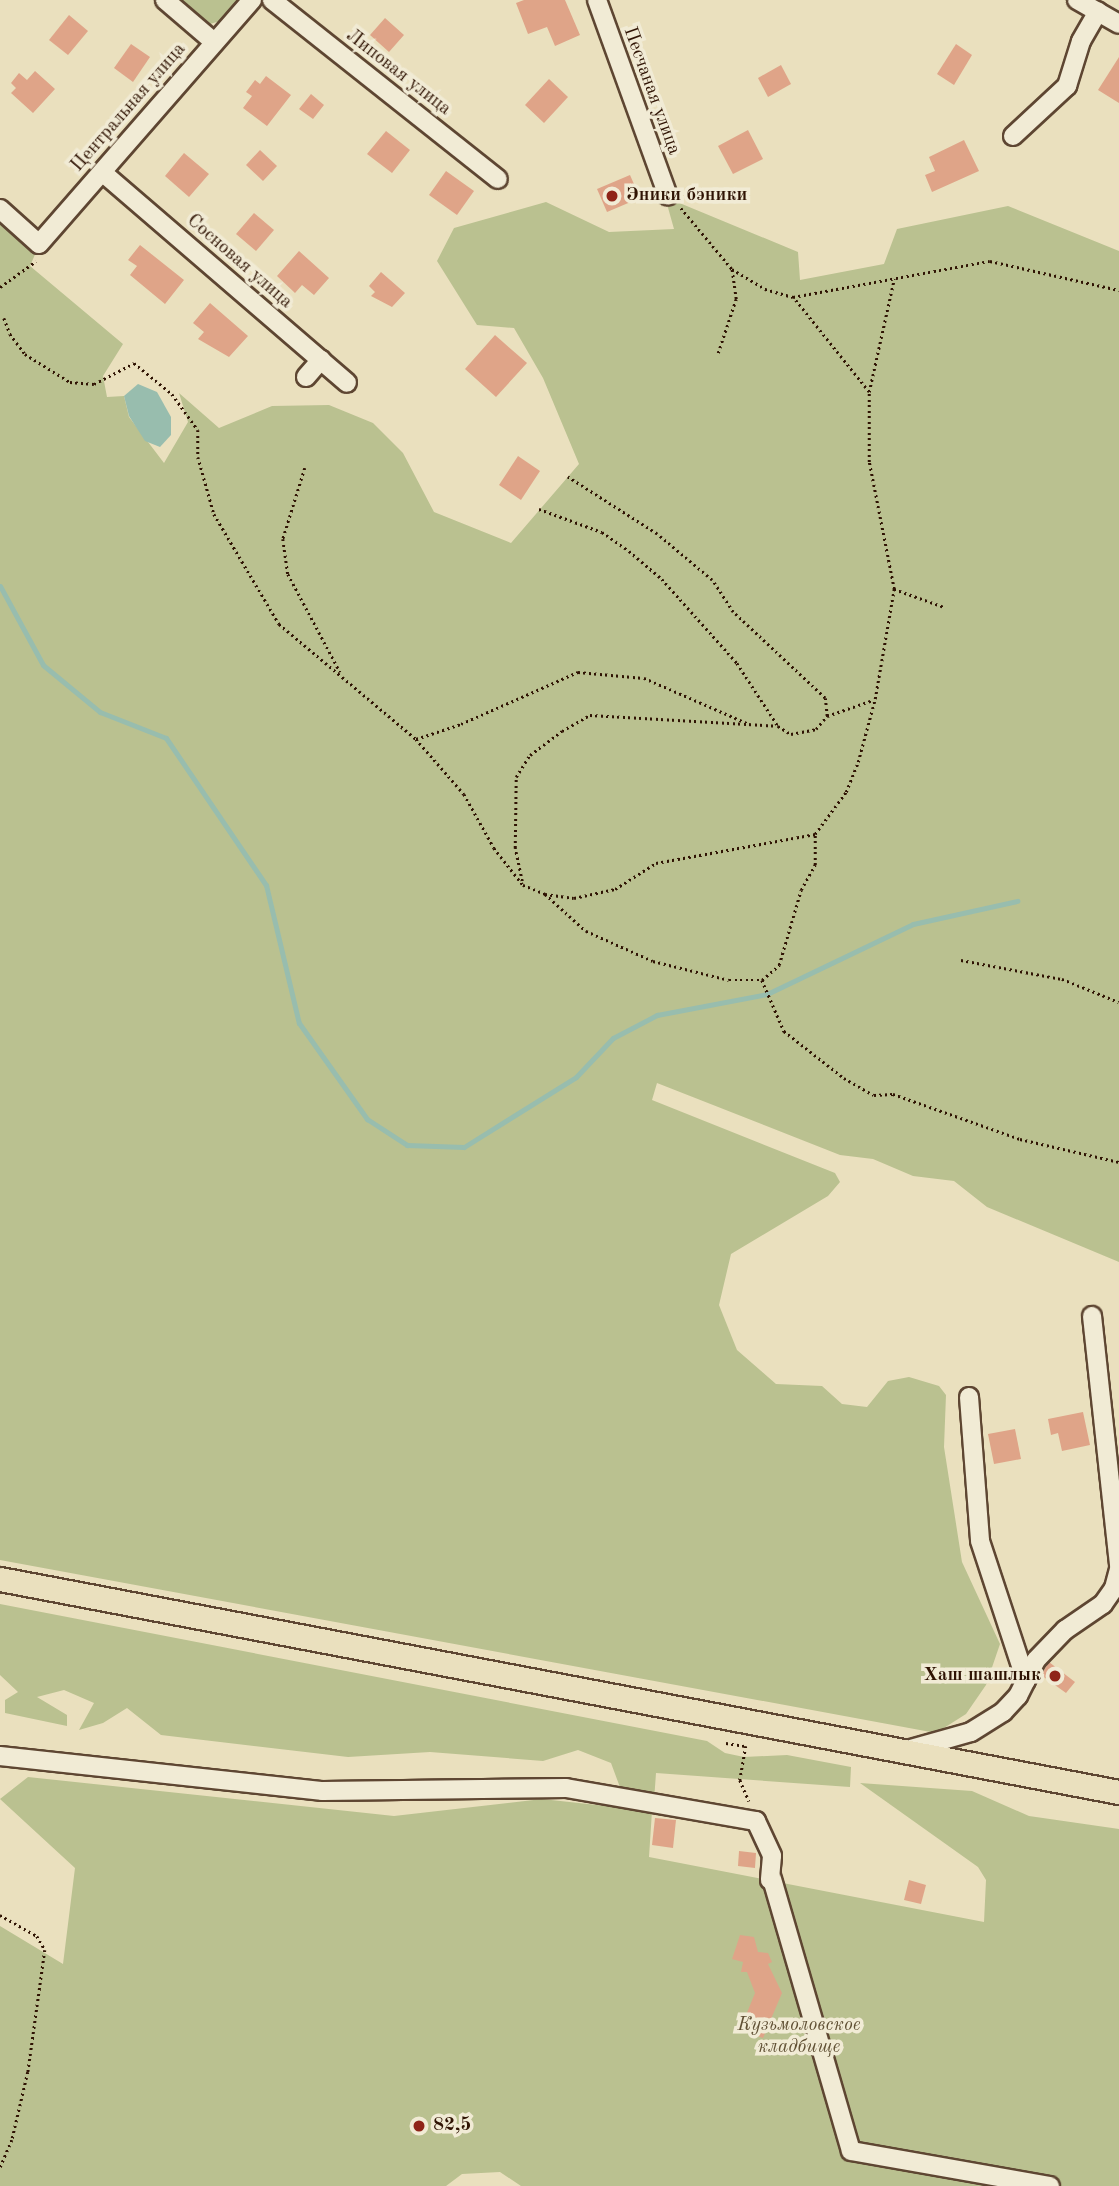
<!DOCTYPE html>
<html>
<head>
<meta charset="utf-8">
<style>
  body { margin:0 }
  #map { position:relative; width:1119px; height:2186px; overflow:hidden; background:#eae0be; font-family:"Old Standard TT",serif }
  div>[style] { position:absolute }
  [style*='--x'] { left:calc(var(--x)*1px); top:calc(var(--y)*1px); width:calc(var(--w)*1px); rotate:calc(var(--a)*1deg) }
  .green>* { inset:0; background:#bac190 }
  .water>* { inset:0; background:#98bdae }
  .stream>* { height:5px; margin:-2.5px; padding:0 2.5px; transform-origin:2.5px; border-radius:2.5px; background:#98bdae }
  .building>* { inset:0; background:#dfa488 }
  .path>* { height:2.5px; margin-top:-1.25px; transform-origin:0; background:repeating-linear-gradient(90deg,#2f1303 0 2px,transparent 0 5.5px) }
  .roads { filter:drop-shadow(2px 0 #5e4632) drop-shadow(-2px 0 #5e4632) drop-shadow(0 2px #5e4632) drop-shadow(0 -2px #5e4632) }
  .minor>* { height:18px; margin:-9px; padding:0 9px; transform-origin:9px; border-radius:9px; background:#f1ebd5 }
  .major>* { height:23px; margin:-11.5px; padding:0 11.5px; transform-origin:11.5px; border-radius:11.5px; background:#eae0be }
  .dots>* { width:19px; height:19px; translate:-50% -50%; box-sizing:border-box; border:4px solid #f1ebd5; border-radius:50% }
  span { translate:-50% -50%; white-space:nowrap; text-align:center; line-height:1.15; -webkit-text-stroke:7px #f1ebd5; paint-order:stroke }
  .street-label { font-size:19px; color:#2f1303 }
  .poi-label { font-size:19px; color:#2f1303; font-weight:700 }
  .left { translate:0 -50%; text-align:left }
  .right { translate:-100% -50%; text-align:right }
  .park-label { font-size:19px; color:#605034; font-style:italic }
</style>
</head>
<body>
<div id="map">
  <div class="green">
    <i style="clip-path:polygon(177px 0,238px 0,220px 21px,210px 24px,203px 23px)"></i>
    <i style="clip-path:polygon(665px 197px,798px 252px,800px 280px,884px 264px,897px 229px,1008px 206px,1119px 251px,1119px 1262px,987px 1207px,954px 1181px,913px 1176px,873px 1159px,840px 1155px,657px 1083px,652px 1100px,835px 1173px,840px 1182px,828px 1196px,731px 1254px,719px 1305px,737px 1350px,776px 1384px,822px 1386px,842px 1404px,867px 1407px,888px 1381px,909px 1377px,939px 1386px,946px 1395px,944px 1447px,962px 1562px,1000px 1644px,986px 1685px,966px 1714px,936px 1733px,0 1560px,0 198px,43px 236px,30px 266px,123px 344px,103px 376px,107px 397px,124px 396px,129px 417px,164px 463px,188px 422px,179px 393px,219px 428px,272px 406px,329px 405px,373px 423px,403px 453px,434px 512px,511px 543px,579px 464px,543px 378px,514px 328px,477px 325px,437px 261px,454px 228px,546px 202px,609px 232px,674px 229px)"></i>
    <i style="clip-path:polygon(0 1604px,707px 1741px,725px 1753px,744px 1757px,787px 1755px,851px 1767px,850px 1787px,656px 1773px,654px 1801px,621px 1790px,611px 1763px,578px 1750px,543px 1761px,430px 1752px,348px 1757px,161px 1735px,127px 1708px,103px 1723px,79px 1730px,94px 1703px,64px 1690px,37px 1697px,67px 1715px,67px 1726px,5px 1713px,5px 1700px,18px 1692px,0 1675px)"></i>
    <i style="clip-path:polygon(28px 1777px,394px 1816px,542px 1799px,652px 1811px,649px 1857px,984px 1922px,986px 1880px,978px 1867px,860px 1783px,972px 1791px,1029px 1816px,1119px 1829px,1119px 2186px,521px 2186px,500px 2172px,462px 2174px,446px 2186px,0 2186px,0 1926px,63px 1964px,75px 1868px,0 1799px)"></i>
  </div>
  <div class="water">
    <i style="clip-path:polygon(138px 384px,157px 392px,171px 417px,171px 435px,160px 447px,145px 441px,129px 416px,124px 396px)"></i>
  </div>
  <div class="stream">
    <i style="--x:0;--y:586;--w:90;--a:61.4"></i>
    <i style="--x:43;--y:665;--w:74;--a:39.5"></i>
    <i style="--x:100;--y:712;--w:71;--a:21.5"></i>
    <i style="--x:166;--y:738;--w:178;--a:55.8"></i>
    <i style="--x:266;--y:885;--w:142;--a:76.6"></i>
    <i style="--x:299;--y:1023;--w:118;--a:54.7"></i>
    <i style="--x:367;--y:1119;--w:48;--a:33"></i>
    <i style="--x:407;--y:1145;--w:57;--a:2"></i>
    <i style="--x:464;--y:1147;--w:132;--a:-32"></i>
    <i style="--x:576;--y:1077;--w:54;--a:-46.5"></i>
    <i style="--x:613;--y:1038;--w:50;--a:-27.6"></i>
    <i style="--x:657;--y:1015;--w:112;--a:-10.8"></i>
    <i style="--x:767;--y:994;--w:162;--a:-25.6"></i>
    <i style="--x:913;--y:924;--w:107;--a:-12.5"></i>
  </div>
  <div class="building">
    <i style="clip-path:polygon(524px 0,565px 0,580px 35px,555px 46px,547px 27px,528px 34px,516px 3px)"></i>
    <i style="clip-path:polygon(69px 15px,88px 31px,68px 55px,49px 40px)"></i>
    <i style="clip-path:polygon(385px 18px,404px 35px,389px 52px,370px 35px)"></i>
    <i style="clip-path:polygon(131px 44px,150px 57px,133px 82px,114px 68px)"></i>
    <i style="clip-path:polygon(956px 44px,972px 55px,954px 85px,937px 74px)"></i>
    <i style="clip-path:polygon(1119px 57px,1119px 103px,1098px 90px)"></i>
    <i style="clip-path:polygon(781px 65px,791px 84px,768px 97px,758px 78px)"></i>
    <i style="clip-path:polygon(35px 71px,55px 89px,33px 113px,11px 93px,16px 88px,11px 83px,19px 73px,27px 80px)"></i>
    <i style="clip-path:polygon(266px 76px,291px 95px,267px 126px,243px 108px,252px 96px,246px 92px,255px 80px,260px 84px)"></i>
    <i style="clip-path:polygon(549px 79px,568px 97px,544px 123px,525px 105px)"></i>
    <i style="clip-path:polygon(311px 94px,324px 105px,313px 119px,299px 109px)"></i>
    <i style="clip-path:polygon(748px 130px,763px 159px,733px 174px,718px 146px)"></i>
    <i style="clip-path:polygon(386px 131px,410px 150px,392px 173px,367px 154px)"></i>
    <i style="clip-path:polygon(964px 140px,979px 171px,932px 192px,925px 175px,935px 171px,929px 157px)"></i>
    <i style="clip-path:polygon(260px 150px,277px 166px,263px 181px,246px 165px)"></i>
    <i style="clip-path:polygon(184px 153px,209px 174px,189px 197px,165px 176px)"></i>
    <i style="clip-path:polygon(446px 171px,474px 191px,457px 215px,429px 195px)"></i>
    <i style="clip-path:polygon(630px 175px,640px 198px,607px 212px,597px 189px)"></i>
    <i style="clip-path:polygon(254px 213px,274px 230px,256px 251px,236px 234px)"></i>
    <i style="clip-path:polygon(140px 245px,184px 280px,165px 304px,130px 275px,137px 266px,128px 260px)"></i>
    <i style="clip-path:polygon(299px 251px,329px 278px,314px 295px,302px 285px,295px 293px,277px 276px)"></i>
    <i style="clip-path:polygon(381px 272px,405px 293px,392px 307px,371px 296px,375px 292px,369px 286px)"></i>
    <i style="clip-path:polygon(210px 303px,248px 336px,229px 357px,198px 339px,204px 332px,193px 323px)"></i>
    <i style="clip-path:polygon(495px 335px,527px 363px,496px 397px,465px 369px)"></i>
    <i style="clip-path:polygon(518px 456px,540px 471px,521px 500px,499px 485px)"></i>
    <i style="clip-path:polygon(1083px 1412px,1090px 1445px,1062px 1451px,1058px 1433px,1051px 1435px,1048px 1419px)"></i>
    <i style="clip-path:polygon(1015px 1429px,1021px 1459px,994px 1464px,988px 1434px)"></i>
    <i style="clip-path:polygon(1049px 1662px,1075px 1682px,1066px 1693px,1041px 1675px)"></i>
    <i style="clip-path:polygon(655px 1818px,676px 1820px,673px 1848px,652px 1845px)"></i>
    <i style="clip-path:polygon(739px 1851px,756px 1853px,755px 1868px,738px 1866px)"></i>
    <i style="clip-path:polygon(909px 1880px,926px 1885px,921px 1904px,904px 1900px)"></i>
    <i style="clip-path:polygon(740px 1935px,754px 1937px,758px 1952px,768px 1953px,772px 1962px,768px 1964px,782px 1993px,763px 2038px,740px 2030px,755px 1993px,747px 1972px,741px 1972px,743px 1962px,732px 1959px)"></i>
  </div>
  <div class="path">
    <i style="--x:681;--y:208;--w:80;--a:50.1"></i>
    <i style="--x:732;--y:269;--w:39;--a:31"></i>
    <i style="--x:765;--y:289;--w:29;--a:16"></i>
    <i style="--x:793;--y:297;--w:200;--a:-10.4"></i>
    <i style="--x:990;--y:261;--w:132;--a:12.7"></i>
    <i style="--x:0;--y:287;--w:44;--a:-35.8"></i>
    <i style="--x:4;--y:318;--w:17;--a:69"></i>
    <i style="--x:10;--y:334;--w:25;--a:53"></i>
    <i style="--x:25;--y:354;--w:53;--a:31.9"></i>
    <i style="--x:70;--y:382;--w:24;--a:5"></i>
    <i style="--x:94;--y:384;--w:45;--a:-27.7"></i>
    <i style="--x:134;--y:363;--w:49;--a:39.2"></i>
    <i style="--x:172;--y:394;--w:44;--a:54.2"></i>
    <i style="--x:198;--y:430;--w:27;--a:90"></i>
    <i style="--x:198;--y:457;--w:59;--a:74.3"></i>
    <i style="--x:214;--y:514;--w:128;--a:59.4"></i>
    <i style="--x:279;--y:624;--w:179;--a:40"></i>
    <i style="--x:416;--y:739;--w:73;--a:48.9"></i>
    <i style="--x:464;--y:794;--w:62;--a:60.9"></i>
    <i style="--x:494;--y:848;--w:47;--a:51.9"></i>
    <i style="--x:523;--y:885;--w:24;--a:22"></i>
    <i style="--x:545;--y:894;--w:29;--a:8"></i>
    <i style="--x:574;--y:898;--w:42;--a:-12.4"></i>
    <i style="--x:615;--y:889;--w:49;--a:-32.4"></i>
    <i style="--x:656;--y:863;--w:162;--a:-10.3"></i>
    <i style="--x:815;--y:834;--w:52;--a:-53.6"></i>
    <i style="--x:846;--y:792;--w:32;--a:-68"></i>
    <i style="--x:858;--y:762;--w:65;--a:-74.9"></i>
    <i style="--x:875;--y:699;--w:112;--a:-80.2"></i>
    <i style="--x:894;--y:589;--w:129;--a:-101.1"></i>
    <i style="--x:869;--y:462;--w:70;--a:-90"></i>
    <i style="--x:869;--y:392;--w:122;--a:-128.7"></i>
    <i style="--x:718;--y:353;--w:57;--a:-71.6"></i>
    <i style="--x:736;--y:299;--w:30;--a:-98"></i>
    <i style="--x:869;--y:392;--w:116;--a:-77.5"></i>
    <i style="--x:305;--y:468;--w:74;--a:107.2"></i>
    <i style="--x:283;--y:539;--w:35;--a:82"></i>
    <i style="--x:288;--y:574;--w:111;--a:62"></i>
    <i style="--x:539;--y:509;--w:67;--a:20.1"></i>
    <i style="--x:602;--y:532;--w:33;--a:35"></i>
    <i style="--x:629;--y:551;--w:43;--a:40.3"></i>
    <i style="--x:662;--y:579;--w:113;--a:48.2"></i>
    <i style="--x:737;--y:663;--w:75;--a:56.9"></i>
    <i style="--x:778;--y:726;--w:15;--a:32"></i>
    <i style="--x:791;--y:734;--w:25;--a:-11"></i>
    <i style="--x:816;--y:729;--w:17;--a:-50"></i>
    <i style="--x:827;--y:716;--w:18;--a:-96"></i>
    <i style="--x:825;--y:698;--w:126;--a:-136.9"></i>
    <i style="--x:733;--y:612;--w:38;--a:-123"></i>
    <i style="--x:712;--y:580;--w:72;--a:-140.1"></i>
    <i style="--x:657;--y:534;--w:106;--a:-147.4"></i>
    <i style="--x:894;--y:589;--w:53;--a:19.8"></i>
    <i style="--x:827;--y:716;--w:49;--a:-19.2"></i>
    <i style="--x:416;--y:739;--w:47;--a:-18.4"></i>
    <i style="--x:461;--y:724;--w:128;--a:-24"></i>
    <i style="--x:578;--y:672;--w:66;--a:5.2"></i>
    <i style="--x:644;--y:678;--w:115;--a:23.7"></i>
    <i style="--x:522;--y:881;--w:34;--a:-102"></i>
    <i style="--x:515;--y:848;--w:71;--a:-89.2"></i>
    <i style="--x:516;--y:777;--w:26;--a:-58"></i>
    <i style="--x:530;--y:755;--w:40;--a:-37"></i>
    <i style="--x:562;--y:731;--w:32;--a:-30"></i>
    <i style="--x:590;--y:715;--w:188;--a:3.3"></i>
    <i style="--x:545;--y:894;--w:55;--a:42.1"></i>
    <i style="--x:586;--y:931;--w:73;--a:24.1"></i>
    <i style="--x:653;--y:961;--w:78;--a:14"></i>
    <i style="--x:729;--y:980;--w:33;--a:0"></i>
    <i style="--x:762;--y:980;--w:23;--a:-41"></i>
    <i style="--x:779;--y:965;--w:78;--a:-73.7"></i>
    <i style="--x:801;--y:890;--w:29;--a:-61"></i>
    <i style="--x:815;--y:865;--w:30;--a:-90"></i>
    <i style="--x:961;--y:960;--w:103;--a:10.7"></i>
    <i style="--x:1062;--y:979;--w:61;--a:22"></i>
    <i style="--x:762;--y:980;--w:56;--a:66.7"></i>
    <i style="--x:784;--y:1031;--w:76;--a:38.1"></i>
    <i style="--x:844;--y:1078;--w:34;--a:30"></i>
    <i style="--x:874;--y:1095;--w:19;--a:-3"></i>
    <i style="--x:893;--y:1094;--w:135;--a:19.5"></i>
    <i style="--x:1020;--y:1139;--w:102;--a:13.1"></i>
    <i style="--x:726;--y:1743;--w:20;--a:9"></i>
    <i style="--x:746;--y:1746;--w:35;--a:100"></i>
    <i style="--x:740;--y:1780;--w:23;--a:67"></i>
    <i style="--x:0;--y:1915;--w:43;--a:29.6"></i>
    <i style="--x:37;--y:1936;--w:16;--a:60"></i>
    <i style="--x:45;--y:1950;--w:123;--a:97.9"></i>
    <i style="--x:28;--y:2072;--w:70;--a:103.2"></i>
    <i style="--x:12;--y:2140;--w:30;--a:113"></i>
  </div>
  <div class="roads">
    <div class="minor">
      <i style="--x:165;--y:0;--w:65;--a:40.6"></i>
      <i style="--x:272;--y:0;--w:288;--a:38.4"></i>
      <i style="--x:597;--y:0;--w:208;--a:70.1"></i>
      <i style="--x:1077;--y:0;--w:48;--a:29.7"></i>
      <i style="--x:1013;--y:136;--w:74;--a:-42.8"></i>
      <i style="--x:1067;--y:86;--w:47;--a:-72.7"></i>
      <i style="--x:1081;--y:41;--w:34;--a:-60"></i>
      <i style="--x:102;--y:172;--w:323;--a:40.7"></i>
      <i style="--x:0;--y:209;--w:52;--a:41.9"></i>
      <i style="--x:39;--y:244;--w:324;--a:-48.9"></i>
      <i style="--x:306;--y:377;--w:23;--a:-49"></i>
      <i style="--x:1092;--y:1316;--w:251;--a:83.8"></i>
      <i style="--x:969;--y:1397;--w:144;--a:85.6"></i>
      <i style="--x:980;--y:1541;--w:147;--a:71.8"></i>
      <i style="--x:911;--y:1749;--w:62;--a:-15.8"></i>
      <i style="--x:971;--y:1732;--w:38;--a:-32"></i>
      <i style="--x:1003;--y:1712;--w:22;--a:-47"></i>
      <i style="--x:1018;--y:1696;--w:40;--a:-63.4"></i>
      <i style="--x:1036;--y:1660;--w:42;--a:-46"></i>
      <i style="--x:1065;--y:1630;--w:46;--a:-34.4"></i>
      <i style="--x:1103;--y:1604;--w:19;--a:-55"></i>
      <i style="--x:1114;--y:1588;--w:20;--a:-75"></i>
      <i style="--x:0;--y:1756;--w:325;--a:6.2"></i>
      <i style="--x:323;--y:1791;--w:243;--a:-0.7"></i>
      <i style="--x:566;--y:1788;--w:193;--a:9.9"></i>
      <i style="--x:756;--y:1821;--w:38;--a:65"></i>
      <i style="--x:772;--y:1856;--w:24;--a:95"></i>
      <i style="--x:772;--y:1879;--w:283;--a:73.8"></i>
      <i style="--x:851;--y:2151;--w:202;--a:10"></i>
    </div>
    <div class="major">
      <i style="--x:0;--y:1579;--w:1139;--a:10.78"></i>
    </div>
  </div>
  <div class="dots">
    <i style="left:612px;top:196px;background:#8f2418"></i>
    <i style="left:1055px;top:1676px;background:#8f2418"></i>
    <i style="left:419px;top:2126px;background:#8f2418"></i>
  </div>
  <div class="street-label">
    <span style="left:398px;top:73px;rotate:38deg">Липовая улица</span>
    <span style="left:651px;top:91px;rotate:70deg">Песчаная улица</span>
    <span style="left:129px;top:108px;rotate:-49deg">Центральная улица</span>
    <span style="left:239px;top:262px;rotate:41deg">Сосновая улица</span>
  </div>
  <div class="poi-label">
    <span class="left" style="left:626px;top:196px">Эники бэники</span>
    <span class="right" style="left:1041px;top:1676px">Хаш шашлык</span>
    <span class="left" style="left:433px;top:2126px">82,5</span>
  </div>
  <div class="park-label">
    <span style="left:799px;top:2037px">Кузьмоловское<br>кладбище</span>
  </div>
</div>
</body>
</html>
